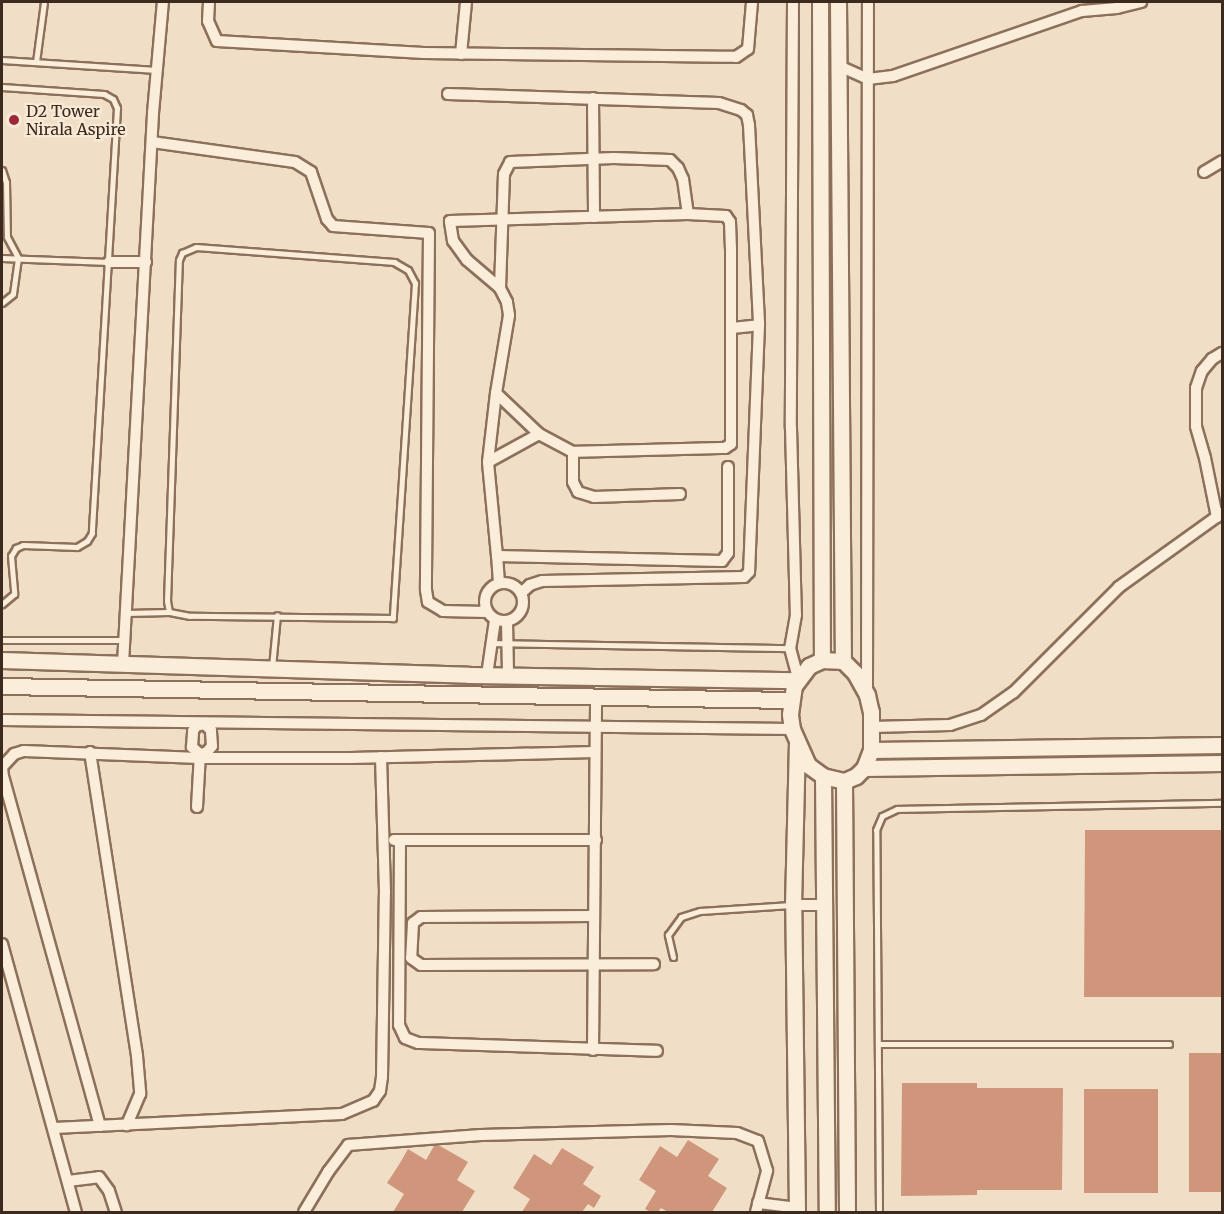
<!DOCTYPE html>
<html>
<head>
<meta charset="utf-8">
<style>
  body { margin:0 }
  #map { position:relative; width:1224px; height:1214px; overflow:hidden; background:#f0dfc6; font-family:Merriweather,serif }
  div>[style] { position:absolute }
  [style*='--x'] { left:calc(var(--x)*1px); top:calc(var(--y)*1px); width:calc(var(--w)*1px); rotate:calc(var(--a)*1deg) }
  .building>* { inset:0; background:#cf967b }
  .roads { filter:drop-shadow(2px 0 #8c705b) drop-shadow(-2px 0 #8c705b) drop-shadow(0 2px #8c705b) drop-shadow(0 -2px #8c705b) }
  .lane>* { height:5px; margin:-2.5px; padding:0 2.5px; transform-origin:2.5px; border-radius:2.5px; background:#faedda }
  .street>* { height:10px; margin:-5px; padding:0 5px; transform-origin:5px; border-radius:5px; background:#faedda }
  .street>.ring { margin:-5px; padding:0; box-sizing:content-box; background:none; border:10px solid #faedda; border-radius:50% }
  .secondary>* { height:15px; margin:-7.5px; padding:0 7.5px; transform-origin:7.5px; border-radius:7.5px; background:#faedda }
  .dots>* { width:16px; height:16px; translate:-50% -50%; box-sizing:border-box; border:3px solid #f7ead6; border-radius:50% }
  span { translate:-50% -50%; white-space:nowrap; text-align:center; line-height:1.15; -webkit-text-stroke:4.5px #f7ead6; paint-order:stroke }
  .poi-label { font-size:16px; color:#3c2a1f }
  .left { translate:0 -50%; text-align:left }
  .frame { position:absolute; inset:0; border:3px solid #3c2a1f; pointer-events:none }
</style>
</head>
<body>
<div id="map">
  <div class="building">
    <i style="clip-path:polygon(1085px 830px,1222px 830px,1222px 997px,1084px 997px)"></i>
    <i style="clip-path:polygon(1189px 1053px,1222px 1053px,1222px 1192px,1189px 1192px)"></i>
    <i style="clip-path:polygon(902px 1083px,977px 1083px,977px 1088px,1063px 1088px,1062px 1190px,977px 1190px,977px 1195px,901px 1196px)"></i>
    <i style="clip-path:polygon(1084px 1089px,1158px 1089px,1158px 1193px,1084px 1193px)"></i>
    <i style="clip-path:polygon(688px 1140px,719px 1159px,708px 1176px,727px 1188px,712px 1212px,668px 1212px,661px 1208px,658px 1212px,651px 1212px,645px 1209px,656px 1191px,639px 1180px,660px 1146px,677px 1157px)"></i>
    <i style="clip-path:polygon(434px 1146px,440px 1146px,468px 1162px,457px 1180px,475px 1191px,462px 1212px,393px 1212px,404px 1194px,387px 1183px,400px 1163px,408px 1149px,426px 1160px)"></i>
    <i style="clip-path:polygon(562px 1148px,594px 1167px,583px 1184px,601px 1196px,594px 1208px,588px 1204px,582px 1212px,522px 1212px,530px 1199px,513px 1188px,534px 1154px,551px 1165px)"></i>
  </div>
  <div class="roads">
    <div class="lane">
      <i style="--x:2;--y:60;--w:155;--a:3.7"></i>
      <i style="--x:36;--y:62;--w:61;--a:-82.4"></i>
      <i style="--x:2;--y:87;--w:102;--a:3.9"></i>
      <i style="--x:104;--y:94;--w:10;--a:29"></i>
      <i style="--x:113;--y:99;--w:10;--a:66"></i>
      <i style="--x:117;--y:108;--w:426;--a:93.4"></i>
      <i style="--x:92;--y:533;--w:9;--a:122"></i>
      <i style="--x:87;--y:541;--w:12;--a:149"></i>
      <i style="--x:77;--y:547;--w:54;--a:-177.9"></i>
      <i style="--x:23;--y:545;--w:8;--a:157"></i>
      <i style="--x:16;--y:548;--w:9;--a:122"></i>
      <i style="--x:11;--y:556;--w:38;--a:85"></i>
      <i style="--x:14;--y:594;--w:16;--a:140"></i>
      <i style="--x:2;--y:170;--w:13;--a:72"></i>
      <i style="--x:6;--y:182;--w:55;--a:89"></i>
      <i style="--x:7;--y:237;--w:24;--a:62"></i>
      <i style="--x:18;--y:258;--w:36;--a:98"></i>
      <i style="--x:13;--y:294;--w:14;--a:141"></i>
      <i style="--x:196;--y:247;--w:199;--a:4.3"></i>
      <i style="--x:394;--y:262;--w:16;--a:30"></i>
      <i style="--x:408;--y:270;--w:15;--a:62"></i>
      <i style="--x:415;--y:283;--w:336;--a:93.8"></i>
      <i style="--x:393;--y:618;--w:203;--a:-179.4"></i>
      <i style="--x:190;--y:616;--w:21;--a:-169"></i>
      <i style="--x:169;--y:612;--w:11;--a:-100"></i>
      <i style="--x:167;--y:601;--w:341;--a:-88"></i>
      <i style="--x:179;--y:260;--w:8;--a:-67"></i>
      <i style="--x:182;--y:253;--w:15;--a:-23"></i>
      <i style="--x:2;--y:258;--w:107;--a:2.1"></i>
      <i style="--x:127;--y:613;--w:42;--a:-1.4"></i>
      <i style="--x:2;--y:640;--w:121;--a:0"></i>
      <i style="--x:491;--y:643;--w:299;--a:1"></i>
      <i style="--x:272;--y:667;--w:52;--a:-84.5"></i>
      <i style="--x:673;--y:957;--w:23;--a:-103"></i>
      <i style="--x:668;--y:935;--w:22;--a:-54"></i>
      <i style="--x:681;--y:917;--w:20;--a:-18"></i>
      <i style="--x:700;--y:911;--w:91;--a:-3.8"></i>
      <i style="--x:878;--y:1044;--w:291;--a:0"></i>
      <i style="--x:879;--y:1212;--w:382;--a:-90.4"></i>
      <i style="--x:876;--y:830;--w:15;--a:-67"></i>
      <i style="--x:882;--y:816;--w:17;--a:-25"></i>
      <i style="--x:897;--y:809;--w:325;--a:-1.1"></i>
    </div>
    <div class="street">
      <i style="--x:209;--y:2;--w:19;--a:93"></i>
      <i style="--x:208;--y:21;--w:22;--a:66"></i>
      <i style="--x:217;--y:41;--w:207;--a:3.3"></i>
      <i style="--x:424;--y:53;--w:312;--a:0.7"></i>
      <i style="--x:736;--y:57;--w:14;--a:-34"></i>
      <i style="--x:748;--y:49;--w:47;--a:-85.1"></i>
      <i style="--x:793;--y:2;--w:426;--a:90.3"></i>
      <i style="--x:791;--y:428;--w:187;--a:88.5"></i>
      <i style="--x:796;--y:615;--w:34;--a:100"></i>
      <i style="--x:790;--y:648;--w:30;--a:75"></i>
      <i style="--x:461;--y:54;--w:52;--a:-84.5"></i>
      <i style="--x:839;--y:66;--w:32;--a:24"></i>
      <i style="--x:868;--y:79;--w:25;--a:-7"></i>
      <i style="--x:893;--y:76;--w:200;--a:-19"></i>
      <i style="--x:1082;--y:11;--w:35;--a:-5"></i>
      <i style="--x:1117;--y:8;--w:25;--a:-14"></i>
      <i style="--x:448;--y:94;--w:271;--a:1.9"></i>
      <i style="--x:719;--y:103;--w:23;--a:18"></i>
      <i style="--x:741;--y:110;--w:8;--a:40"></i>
      <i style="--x:747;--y:115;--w:10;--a:79"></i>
      <i style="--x:749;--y:125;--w:200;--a:87.1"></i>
      <i style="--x:759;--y:325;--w:247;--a:92.3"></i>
      <i style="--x:749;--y:572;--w:7;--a:135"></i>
      <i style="--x:744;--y:577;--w:202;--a:178.9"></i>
      <i style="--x:542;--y:581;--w:13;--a:162"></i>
      <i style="--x:530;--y:585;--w:12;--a:138"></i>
      <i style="--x:593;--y:98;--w:119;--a:89.5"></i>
      <i style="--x:152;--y:142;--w:144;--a:8"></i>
      <i style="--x:295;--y:162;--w:19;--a:32"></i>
      <i style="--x:311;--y:172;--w:50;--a:71.2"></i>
      <i style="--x:327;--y:219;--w:9;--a:49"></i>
      <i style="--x:333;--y:226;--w:96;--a:4.2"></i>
      <i style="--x:429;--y:233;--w:357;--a:90.5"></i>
      <i style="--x:426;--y:590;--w:12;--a:81"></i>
      <i style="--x:428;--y:602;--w:17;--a:31"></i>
      <i style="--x:443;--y:611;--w:44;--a:1.3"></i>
      <i style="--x:1204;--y:172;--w:21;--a:-31"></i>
      <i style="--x:109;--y:262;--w:37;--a:0"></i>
      <i style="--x:500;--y:288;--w:114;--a:-88"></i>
      <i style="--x:504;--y:174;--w:13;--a:-63"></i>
      <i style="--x:510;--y:162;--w:104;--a:-2.2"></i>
      <i style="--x:614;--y:158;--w:56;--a:2"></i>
      <i style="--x:670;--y:160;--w:11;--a:45"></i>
      <i style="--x:678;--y:168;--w:12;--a:66"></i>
      <i style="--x:683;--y:179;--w:35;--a:82"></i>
      <i style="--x:732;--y:328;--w:27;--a:-6"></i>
      <i style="--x:496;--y:393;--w:59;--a:43.6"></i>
      <i style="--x:488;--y:462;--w:58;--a:-28.8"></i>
      <i style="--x:539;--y:434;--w:38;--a:28"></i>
      <i style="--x:573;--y:452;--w:30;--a:90"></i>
      <i style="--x:573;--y:482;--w:11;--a:63"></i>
      <i style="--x:578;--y:492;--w:17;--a:17"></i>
      <i style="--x:594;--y:497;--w:86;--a:-2"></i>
      <i style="--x:1217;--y:517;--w:60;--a:-101.5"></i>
      <i style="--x:1205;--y:458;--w:33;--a:-106"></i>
      <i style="--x:1196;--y:426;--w:38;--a:-90"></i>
      <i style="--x:1196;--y:388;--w:18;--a:-71"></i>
      <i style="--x:1202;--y:371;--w:16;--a:-50"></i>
      <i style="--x:1212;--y:359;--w:12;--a:-31"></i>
      <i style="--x:497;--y:556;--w:94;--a:-95.5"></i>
      <i style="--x:488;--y:462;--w:69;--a:-83.4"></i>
      <i style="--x:496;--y:393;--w:79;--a:-80.5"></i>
      <i style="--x:509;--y:315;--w:13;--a:-99"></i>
      <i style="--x:507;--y:302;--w:16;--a:-117"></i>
      <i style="--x:500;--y:288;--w:43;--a:-139.7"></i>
      <i style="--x:467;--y:260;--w:24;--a:-126"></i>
      <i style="--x:453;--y:241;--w:20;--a:-99"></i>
      <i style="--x:450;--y:221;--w:238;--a:-1.7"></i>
      <i style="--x:688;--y:214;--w:38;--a:3"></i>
      <i style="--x:726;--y:216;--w:7;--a:56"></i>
      <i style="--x:730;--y:222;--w:26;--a:88"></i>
      <i style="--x:731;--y:248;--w:196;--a:90"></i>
      <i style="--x:731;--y:444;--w:7;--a:146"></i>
      <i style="--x:725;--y:448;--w:152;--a:178.5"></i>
      <i class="ring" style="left:485px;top:583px;width:28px;height:28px"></i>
      <i style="--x:499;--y:583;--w:27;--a:-94"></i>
      <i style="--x:497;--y:556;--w:225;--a:1.3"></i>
      <i style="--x:722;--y:561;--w:10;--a:-53"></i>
      <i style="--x:728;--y:553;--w:86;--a:-90"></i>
      <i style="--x:507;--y:621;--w:54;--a:88.9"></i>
      <i style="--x:123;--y:664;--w:552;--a:-86.88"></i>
      <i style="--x:153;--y:113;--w:111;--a:-84.9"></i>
      <i style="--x:487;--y:675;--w:56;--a:-81.7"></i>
      <i style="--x:867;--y:691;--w:689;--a:-89.92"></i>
      <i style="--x:2;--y:720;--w:790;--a:0.65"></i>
      <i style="--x:872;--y:727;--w:78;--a:-1.5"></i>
      <i style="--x:950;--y:725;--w:33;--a:-18"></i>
      <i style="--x:981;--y:715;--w:39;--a:-35"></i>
      <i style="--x:1013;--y:693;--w:150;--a:-45"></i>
      <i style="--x:1119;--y:587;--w:127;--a:-35.7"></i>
      <i style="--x:90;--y:752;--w:308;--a:81.2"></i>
      <i style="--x:137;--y:1056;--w:38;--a:85"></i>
      <i style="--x:140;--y:1094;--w:34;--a:113"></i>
      <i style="--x:200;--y:754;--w:6;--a:-9"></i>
      <i style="--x:206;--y:753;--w:9;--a:-49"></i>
      <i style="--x:212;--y:746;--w:16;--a:-94"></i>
      <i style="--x:211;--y:730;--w:9;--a:-139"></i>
      <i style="--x:200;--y:754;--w:11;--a:-139"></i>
      <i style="--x:192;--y:747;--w:16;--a:-86"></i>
      <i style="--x:193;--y:731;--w:6;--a:-59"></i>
      <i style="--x:196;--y:726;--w:8;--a:-14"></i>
      <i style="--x:197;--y:807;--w:53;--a:-86.8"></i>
      <i style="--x:394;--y:840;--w:202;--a:0"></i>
      <i style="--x:400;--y:841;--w:184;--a:90.3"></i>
      <i style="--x:399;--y:1025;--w:14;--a:65"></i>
      <i style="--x:405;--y:1038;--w:14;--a:21"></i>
      <i style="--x:418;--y:1043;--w:239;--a:1.9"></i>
      <i style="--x:793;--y:905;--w:31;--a:0"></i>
      <i style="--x:594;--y:916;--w:173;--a:179.7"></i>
      <i style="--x:421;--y:917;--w:10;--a:143"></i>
      <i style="--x:413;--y:923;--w:35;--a:93"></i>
      <i style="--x:411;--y:958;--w:12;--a:35"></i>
      <i style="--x:421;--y:965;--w:233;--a:-0.2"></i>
      <i style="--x:2;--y:944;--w:278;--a:74.6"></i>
      <i style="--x:593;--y:1050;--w:353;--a:-89.5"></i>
      <i style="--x:100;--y:1126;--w:362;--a:-105.5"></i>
      <i style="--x:3;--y:777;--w:10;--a:-96"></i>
      <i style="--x:2;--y:767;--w:18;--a:-47"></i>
      <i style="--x:14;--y:754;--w:10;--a:-17"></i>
      <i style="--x:24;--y:751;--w:175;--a:2.3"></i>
      <i style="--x:199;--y:758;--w:152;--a:0"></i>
      <i style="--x:351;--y:758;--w:244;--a:-1.4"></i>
      <i style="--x:54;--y:1128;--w:288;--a:-2.8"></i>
      <i style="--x:342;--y:1114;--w:34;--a:-23"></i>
      <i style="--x:373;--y:1101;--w:12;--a:-55"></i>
      <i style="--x:380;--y:1091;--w:14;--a:-82"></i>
      <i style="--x:382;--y:1077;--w:185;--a:-89.1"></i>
      <i style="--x:385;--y:892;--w:135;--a:-91.7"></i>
      <i style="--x:68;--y:1181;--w:31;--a:-7"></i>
      <i style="--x:99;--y:1177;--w:17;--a:54"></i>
      <i style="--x:109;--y:1191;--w:22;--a:72"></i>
      <i style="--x:758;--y:1203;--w:39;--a:7"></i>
      <i style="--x:304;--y:1212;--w:47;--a:-59"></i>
      <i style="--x:328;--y:1172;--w:34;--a:-53"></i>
      <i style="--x:348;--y:1145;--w:133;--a:-4.3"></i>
      <i style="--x:481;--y:1135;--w:190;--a:-1.5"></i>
      <i style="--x:671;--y:1130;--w:66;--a:2.6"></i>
      <i style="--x:737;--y:1133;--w:22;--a:21"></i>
      <i style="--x:758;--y:1141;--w:31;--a:73"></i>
      <i style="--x:767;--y:1171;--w:42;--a:105"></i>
    </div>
    <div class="secondary">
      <i style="--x:820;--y:2;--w:658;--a:89.83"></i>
      <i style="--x:838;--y:2;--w:659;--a:89.57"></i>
      <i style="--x:2;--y:660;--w:467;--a:1.8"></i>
      <i style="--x:469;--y:675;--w:328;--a:0.9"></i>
      <i style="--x:822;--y:660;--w:21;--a:3"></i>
      <i style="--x:843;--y:661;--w:17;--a:45"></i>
      <i style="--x:855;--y:673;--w:25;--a:61"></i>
      <i style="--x:867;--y:695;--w:17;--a:77"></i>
      <i style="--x:871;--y:712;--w:38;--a:90"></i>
      <i style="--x:871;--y:750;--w:19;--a:111"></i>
      <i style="--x:864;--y:768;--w:11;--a:135"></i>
      <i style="--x:856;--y:776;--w:13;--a:157"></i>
      <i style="--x:844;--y:781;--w:22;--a:-167"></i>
      <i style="--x:823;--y:776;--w:19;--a:-144"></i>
      <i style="--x:808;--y:765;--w:39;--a:-114"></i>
      <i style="--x:792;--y:729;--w:15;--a:-98"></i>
      <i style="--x:790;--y:714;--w:28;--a:-82"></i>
      <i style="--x:794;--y:686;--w:25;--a:-53"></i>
      <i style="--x:809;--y:666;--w:14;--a:-25"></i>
      <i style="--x:2;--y:686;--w:789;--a:1.02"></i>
      <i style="--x:871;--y:750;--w:351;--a:-0.8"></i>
      <i style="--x:864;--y:768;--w:358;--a:-0.8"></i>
      <i style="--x:823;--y:776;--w:436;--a:89.5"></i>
      <i style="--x:844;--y:781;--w:431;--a:89.6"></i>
      <i style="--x:797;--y:1212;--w:307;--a:-90.7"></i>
      <i style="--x:793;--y:905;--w:161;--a:-88.6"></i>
    </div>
  </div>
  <div class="dots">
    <i style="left:14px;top:120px;background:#9c2935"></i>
  </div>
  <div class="poi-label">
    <span class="left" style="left:26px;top:120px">D2 Tower<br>Nirala Aspire</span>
  </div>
  <div class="frame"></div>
</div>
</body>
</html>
